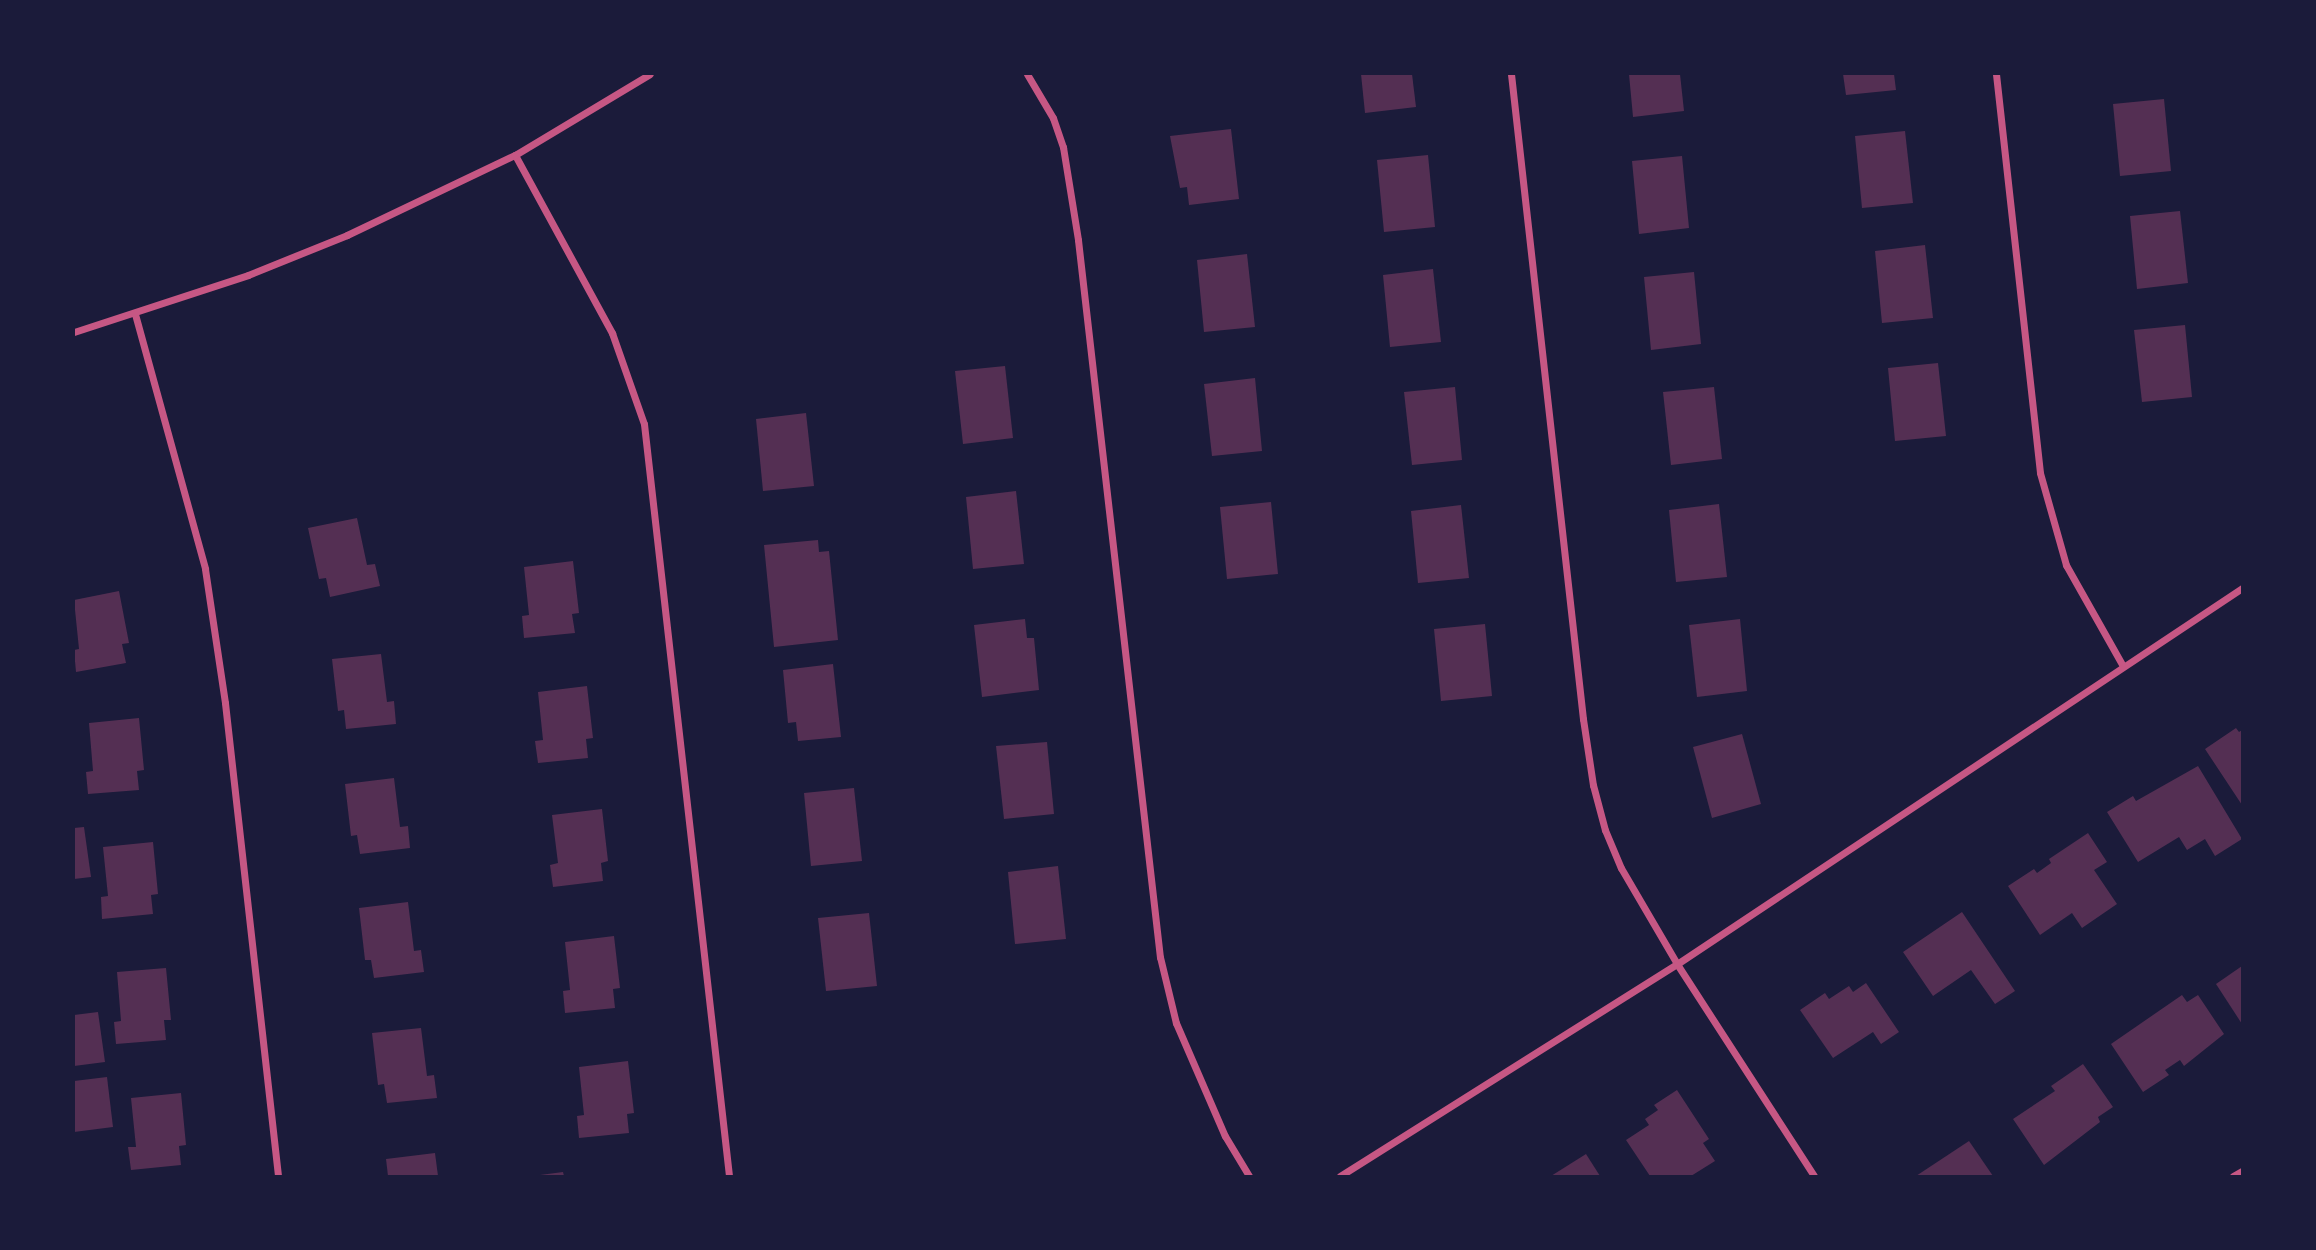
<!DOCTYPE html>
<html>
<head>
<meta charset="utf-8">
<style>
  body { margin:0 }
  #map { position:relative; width:2316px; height:1250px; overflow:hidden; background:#1b1b3a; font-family:"Archivo Narrow",sans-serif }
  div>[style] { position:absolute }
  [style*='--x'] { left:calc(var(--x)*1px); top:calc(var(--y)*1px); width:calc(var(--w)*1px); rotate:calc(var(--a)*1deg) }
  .building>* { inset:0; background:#542f53 }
  .minor>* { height:7px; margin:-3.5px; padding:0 3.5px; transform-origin:3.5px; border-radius:3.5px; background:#c65784 }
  span { translate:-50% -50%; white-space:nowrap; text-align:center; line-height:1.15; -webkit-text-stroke:7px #1b1b3a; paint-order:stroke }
  .frame { position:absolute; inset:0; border:75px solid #1b1b3a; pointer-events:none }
</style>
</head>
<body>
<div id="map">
  <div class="building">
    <i style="clip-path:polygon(1361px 74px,1412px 74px,1416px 107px,1365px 113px)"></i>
    <i style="clip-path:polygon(1629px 74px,1680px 74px,1684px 111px,1633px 117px)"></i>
    <i style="clip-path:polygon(1843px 74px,1894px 74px,1896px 90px,1846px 95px)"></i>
    <i style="clip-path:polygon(2164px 99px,2171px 171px,2120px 176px,2113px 104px)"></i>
    <i style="clip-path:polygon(1231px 129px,1239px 199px,1189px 205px,1187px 187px,1180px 188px,1170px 136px)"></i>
    <i style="clip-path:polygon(1905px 131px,1913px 203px,1862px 208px,1855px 136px)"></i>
    <i style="clip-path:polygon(1428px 155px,1435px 227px,1384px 232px,1377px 160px)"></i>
    <i style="clip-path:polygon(1682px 156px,1689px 228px,1639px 234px,1632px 161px)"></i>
    <i style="clip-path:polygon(2180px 211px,2188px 283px,2137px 289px,2130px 216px)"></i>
    <i style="clip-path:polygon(1925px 245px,1933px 318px,1882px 323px,1875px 251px)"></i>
    <i style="clip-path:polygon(1247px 254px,1255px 327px,1204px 332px,1197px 260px)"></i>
    <i style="clip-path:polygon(1433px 269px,1441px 342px,1390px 347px,1383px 275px)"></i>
    <i style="clip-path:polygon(1694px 272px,1701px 344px,1651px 350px,1644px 277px)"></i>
    <i style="clip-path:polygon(2185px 325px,2192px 397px,2142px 402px,2134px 330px)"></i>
    <i style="clip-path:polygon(1938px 363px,1946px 436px,1895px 441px,1888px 368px)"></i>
    <i style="clip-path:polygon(1005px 366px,1013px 438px,963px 444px,955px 371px)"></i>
    <i style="clip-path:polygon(1255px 378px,1262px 451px,1212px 456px,1204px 384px)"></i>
    <i style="clip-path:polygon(1455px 387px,1462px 460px,1412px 465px,1404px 392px)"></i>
    <i style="clip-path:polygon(1714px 387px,1722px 459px,1671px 465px,1663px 392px)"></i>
    <i style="clip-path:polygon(806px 413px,814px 486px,763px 491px,756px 419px)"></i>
    <i style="clip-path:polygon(1016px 491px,1024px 564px,973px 569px,966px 497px)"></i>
    <i style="clip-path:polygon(1271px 502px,1278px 574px,1227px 579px,1220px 507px)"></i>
    <i style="clip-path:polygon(1719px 504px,1727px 577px,1676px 582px,1669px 510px)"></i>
    <i style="clip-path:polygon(1461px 505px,1469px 578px,1418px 583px,1411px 511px)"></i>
    <i style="clip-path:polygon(357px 518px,367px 565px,375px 564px,380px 586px,330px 597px,326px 578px,319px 579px,308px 528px)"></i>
    <i style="clip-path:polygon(818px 540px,819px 552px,829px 551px,838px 640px,774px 647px,764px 545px)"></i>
    <i style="clip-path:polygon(573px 561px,579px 613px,572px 614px,575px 633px,524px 638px,522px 616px,529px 615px,524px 567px)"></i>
    <i style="clip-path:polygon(119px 591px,129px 643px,122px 644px,126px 663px,76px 672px,74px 650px,79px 649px,74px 600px)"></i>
    <i style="clip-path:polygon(1025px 619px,1027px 638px,1034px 638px,1039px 690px,982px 697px,974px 625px)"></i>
    <i style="clip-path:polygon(1740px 619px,1747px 691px,1697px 697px,1689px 625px)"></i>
    <i style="clip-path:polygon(1485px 624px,1492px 696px,1441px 701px,1434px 629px)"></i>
    <i style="clip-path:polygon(381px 654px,387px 702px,394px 701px,396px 724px,346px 729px,344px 710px,338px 711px,332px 659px)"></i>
    <i style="clip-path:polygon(833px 664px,841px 737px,798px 741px,796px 722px,788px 723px,783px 670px)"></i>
    <i style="clip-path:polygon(587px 686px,593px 738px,586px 739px,588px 758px,538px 763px,535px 741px,543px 740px,538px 692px)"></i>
    <i style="clip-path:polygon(139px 718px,144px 770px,137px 771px,139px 790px,88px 794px,86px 772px,93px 771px,89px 723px)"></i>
    <i style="clip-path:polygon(2236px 728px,2239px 732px,2242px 730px,2242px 805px,2205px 749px)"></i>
    <i style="clip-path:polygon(1742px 734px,1761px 804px,1712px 818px,1693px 747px)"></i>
    <i style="clip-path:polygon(1047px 742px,1054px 814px,1004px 819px,996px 746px)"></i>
    <i style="clip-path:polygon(2198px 766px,2242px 839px,2215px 856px,2205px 839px,2187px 850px,2179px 837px,2138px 862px,2107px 812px,2133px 796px,2136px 801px)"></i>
    <i style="clip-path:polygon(394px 778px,400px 827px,408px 826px,410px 848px,360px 854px,357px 835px,351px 836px,345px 784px)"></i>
    <i style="clip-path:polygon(854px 788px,862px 861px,811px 866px,804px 793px)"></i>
    <i style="clip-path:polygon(602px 809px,608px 861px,601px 863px,603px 881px,553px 887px,550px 865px,558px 863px,552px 815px)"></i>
    <i style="clip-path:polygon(84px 827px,91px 877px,74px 879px,74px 828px)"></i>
    <i style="clip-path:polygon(2088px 833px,2107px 862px,2094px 870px,2117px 904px,2082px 928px,2072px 913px,2040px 935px,2008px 886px,2034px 869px,2037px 873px,2051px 863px,2049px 859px)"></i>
    <i style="clip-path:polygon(153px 842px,158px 894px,151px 895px,153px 914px,102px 919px,101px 897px,108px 896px,103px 847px)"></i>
    <i style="clip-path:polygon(1058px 866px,1066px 939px,1015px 944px,1008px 872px)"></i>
    <i style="clip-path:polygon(408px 902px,414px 951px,421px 950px,424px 972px,374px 978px,371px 960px,365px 960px,359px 908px)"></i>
    <i style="clip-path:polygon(1962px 912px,2015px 991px,1995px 1004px,1971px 970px,1933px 996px,1903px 952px)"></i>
    <i style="clip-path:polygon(869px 913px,877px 986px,826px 991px,818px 918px)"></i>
    <i style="clip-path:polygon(614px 936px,620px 988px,613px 989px,615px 1008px,565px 1013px,563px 991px,570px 990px,565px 942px)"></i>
    <i style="clip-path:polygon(2242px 966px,2242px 1024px,2216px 984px)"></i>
    <i style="clip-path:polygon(166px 968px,171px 1020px,164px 1020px,166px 1040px,116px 1044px,114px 1022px,121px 1021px,117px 972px)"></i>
    <i style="clip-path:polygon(1866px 983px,1899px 1032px,1881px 1044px,1873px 1032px,1833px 1058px,1800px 1010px,1825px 993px,1829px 999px,1849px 986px,1853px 992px)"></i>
    <i style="clip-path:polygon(2182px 995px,2187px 1002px,2198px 995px,2224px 1034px,2184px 1066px,2180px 1060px,2165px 1070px,2169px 1075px,2143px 1092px,2111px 1044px)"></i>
    <i style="clip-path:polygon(98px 1012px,105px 1062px,74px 1066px,74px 1015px)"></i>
    <i style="clip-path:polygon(421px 1028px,427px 1076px,434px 1075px,437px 1098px,387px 1103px,384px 1084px,378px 1085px,372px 1033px)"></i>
    <i style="clip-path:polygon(628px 1061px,634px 1113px,627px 1114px,629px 1133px,579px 1138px,577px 1116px,584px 1115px,579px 1067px)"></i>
    <i style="clip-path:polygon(2083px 1064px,2113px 1107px,2098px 1117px,2100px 1122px,2044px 1165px,2013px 1119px,2055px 1091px,2051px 1086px)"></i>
    <i style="clip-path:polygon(107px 1077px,113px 1127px,74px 1132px,74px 1081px)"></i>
    <i style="clip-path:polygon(1677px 1090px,1709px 1139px,1703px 1143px,1715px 1161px,1691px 1176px,1650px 1176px,1626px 1140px,1649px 1125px,1645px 1119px,1658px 1110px,1654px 1105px)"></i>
    <i style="clip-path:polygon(181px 1093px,186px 1145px,179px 1146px,181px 1165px,131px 1170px,128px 1147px,136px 1147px,131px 1098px)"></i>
    <i style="clip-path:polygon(1969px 1141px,1993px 1176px,1916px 1176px)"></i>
    <i style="clip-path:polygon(435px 1153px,438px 1176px,388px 1176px,386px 1159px)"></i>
    <i style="clip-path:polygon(1586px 1154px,1600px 1176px,1551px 1176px)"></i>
    <i style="clip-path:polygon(563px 1172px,564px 1176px,540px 1176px,540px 1175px)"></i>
  </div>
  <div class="minor">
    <i style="--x:1027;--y:74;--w:51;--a:59.4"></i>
    <i style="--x:1053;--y:118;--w:31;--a:71"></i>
    <i style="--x:1063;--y:147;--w:94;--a:80.8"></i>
    <i style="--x:1078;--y:240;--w:722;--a:83.48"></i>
    <i style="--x:1160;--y:957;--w:68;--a:76.4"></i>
    <i style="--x:1176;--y:1023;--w:123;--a:66.6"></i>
    <i style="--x:1225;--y:1136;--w:47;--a:59"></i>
    <i style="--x:1511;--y:74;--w:649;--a:83.63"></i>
    <i style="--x:1583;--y:719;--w:67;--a:81.4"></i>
    <i style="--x:1593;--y:785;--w:47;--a:75.1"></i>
    <i style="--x:1605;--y:830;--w:41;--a:67.2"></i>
    <i style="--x:1621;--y:868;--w:111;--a:59.7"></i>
    <i style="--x:1677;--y:964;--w:252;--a:57.1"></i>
    <i style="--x:1996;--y:74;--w:401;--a:83.7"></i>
    <i style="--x:2040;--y:473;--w:96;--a:74.2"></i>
    <i style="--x:2066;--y:565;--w:116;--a:60.6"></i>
    <i style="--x:515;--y:155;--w:203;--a:61.4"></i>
    <i style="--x:612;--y:333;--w:96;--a:70.6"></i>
    <i style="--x:644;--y:424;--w:757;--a:83.55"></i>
    <i style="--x:135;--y:314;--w:264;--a:74.6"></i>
    <i style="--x:205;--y:569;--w:135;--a:81.5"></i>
    <i style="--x:225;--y:703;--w:476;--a:83.6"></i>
    <i style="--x:74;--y:332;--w:183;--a:-18.1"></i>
    <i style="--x:248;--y:275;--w:107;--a:-22"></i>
    <i style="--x:347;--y:235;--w:186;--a:-25.5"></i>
    <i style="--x:515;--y:155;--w:157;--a:-31"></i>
    <i style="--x:1340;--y:1176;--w:398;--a:-32.2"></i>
    <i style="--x:1677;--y:964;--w:679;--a:-33.64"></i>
    <i style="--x:2233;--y:1176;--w:10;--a:-29"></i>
  </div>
  <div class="frame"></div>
</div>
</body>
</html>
